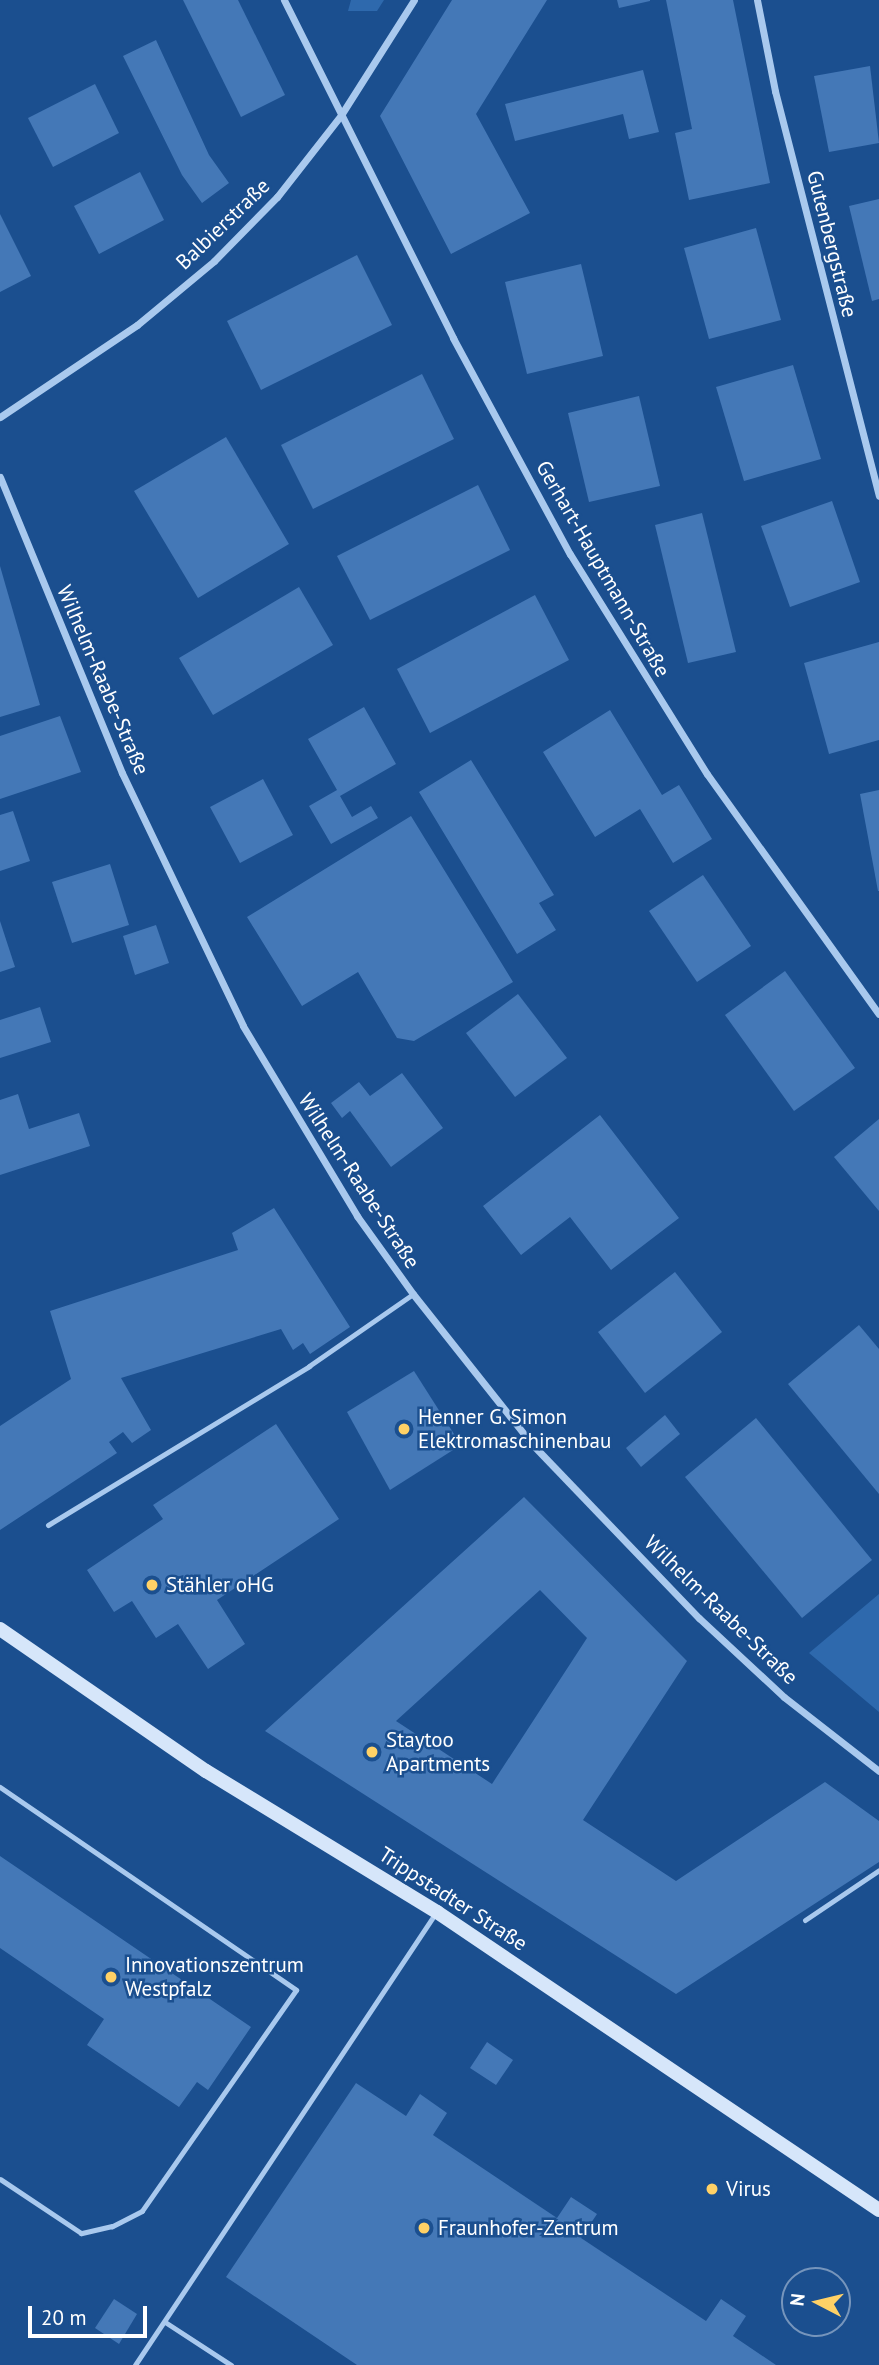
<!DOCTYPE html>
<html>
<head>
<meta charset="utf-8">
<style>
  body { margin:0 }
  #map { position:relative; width:879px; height:2365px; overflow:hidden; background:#1b4f8f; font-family:"PT Sans",sans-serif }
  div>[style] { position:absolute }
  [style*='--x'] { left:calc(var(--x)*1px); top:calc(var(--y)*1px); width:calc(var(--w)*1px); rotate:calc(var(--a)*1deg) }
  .green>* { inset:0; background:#2e69ad }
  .building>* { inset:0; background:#4478b7 }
  .lane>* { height:5px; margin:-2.5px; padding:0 2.5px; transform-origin:2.5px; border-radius:2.5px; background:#a9c9ee }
  .street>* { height:7px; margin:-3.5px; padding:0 3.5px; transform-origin:3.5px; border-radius:3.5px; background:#a9c9ee }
  .secondary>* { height:14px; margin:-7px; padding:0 7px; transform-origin:7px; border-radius:7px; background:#d6e6fa }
  .dots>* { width:19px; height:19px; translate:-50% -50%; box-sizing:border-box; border:4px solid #1b4f8f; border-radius:50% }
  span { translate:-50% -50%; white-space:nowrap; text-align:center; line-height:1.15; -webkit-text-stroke:5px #1b4f8f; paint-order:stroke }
  .street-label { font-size:21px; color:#fff }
  .poi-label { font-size:21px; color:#fff }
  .left { translate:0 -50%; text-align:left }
  .north { position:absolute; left:781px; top:2267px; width:70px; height:70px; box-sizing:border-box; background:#1b4f8f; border:2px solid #7695bc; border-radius:50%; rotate:277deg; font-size:19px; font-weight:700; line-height:28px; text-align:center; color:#fff }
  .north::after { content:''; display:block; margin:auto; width:24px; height:32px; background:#ffd166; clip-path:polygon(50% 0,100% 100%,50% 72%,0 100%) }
  .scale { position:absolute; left:28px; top:2306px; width:119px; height:32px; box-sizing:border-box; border:4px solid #fff; border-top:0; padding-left:9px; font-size:21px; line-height:24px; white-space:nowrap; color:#fff; -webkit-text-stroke:5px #1b4f8f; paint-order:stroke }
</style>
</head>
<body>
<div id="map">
  <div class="green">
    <i style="clip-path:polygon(351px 0,384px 0,377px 11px,348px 11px)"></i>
    <i style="clip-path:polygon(879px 1594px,879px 1712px,809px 1653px)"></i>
  </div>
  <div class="building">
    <i style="clip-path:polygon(183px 0,238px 0,285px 95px,241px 117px)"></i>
    <i style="clip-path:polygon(452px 0,547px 0,476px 114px,530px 213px,451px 254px,380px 116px)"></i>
    <i style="clip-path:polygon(617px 0,650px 0,650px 1px,619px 8px)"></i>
    <i style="clip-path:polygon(666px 0,733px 0,770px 183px,689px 200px,675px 133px,692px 129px)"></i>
    <i style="clip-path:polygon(156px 40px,209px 155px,229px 183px,202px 203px,182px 175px,123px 56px)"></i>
    <i style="clip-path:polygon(870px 66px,879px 143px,829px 152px,814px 76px)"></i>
    <i style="clip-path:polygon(643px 70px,659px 132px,629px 139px,623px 114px,515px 141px,505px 104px)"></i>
    <i style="clip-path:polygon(95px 84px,119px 133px,53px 167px,28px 118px)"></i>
    <i style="clip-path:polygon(140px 172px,164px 220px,99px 254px,74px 206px)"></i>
    <i style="clip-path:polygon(879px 199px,879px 299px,872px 301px,849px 206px)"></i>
    <i style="clip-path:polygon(0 214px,31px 276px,0 292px)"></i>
    <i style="clip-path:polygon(756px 228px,781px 320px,709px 339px,684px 248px)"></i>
    <i style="clip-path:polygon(357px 255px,392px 325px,261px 390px,227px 321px)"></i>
    <i style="clip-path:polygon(581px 264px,603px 356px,527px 374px,505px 282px)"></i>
    <i style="clip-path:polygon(793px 365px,821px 459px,744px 481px,716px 387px)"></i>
    <i style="clip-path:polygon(422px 374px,454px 439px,313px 509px,281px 445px)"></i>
    <i style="clip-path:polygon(639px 396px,660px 486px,589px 502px,568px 413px)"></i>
    <i style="clip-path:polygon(226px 437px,289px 544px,198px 598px,134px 491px)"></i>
    <i style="clip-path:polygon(478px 485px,510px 550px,370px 620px,337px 556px)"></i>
    <i style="clip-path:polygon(832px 501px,860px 582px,790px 607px,761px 526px)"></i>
    <i style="clip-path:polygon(702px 513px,736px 652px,688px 663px,655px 525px)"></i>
    <i style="clip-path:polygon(0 566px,40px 705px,0 717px)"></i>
    <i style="clip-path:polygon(299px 587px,333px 645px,213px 715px,179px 658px)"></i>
    <i style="clip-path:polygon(535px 595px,569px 660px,430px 733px,397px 669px)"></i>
    <i style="clip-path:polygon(879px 642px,879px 740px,829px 754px,804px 663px)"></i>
    <i style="clip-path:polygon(364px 707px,396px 764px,340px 796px,352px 817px,371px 806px,378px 818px,331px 844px,309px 806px,337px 790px,308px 739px)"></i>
    <i style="clip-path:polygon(610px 710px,662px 795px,679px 785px,712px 839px,673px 863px,640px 809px,595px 837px,543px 752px)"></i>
    <i style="clip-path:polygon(60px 716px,81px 772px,0 799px,0 736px)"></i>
    <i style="clip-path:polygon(471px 760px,554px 895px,539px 903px,556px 930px,517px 954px,419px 792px)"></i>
    <i style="clip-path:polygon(263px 779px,293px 835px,240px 863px,210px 807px)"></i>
    <i style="clip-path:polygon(879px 790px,879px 891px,878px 891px,860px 794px)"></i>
    <i style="clip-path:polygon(13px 811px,30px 861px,0 871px,0 815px)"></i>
    <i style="clip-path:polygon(411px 816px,513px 982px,414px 1041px,397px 1038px,358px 972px,302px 1006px,247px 917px)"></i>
    <i style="clip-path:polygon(110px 864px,129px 925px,72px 943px,52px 882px)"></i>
    <i style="clip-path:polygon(703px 875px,751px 946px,697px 982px,649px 911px)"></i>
    <i style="clip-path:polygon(0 921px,15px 967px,0 972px)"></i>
    <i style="clip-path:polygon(156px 925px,169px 963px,135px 975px,123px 936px)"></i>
    <i style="clip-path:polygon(785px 971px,855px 1068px,794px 1111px,725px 1015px)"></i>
    <i style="clip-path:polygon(518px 994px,567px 1058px,515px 1097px,466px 1033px)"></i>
    <i style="clip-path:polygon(40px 1007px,51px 1042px,0 1058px,0 1020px)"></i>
    <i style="clip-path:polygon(402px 1073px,443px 1128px,391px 1167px,350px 1111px,342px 1118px,331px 1103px,359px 1082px,370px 1096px)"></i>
    <i style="clip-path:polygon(18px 1094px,29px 1129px,79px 1113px,90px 1146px,0 1175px,0 1100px)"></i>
    <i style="clip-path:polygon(600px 1115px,679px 1218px,611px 1270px,570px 1217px,521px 1255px,483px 1206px)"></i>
    <i style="clip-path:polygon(879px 1119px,879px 1211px,834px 1157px)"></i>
    <i style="clip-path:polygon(274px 1208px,350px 1327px,310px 1354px,303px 1343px,293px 1350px,281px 1329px,121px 1378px,151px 1430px,132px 1443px,123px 1432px,109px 1442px,117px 1453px,0 1530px,0 1426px,71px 1379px,50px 1311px,238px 1250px,232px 1233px)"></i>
    <i style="clip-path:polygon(675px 1272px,722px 1332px,645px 1393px,598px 1332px)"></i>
    <i style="clip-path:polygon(859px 1325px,879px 1349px,879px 1494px,788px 1384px)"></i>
    <i style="clip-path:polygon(414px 1371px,461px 1445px,390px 1490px,347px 1412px)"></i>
    <i style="clip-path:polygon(665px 1415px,680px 1434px,641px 1467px,626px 1448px)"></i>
    <i style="clip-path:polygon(756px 1418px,872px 1560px,802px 1618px,685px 1477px)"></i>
    <i style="clip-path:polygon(276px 1424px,339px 1519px,217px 1600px,245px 1644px,208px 1669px,178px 1624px,156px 1638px,132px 1601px,114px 1612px,87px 1570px,163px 1519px,153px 1505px)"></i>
    <i style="clip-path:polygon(evenodd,524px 1497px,687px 1661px,583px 1820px,676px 1881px,825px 1782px,879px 1821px,879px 1862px,676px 1994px,265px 1731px,524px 1497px,540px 1590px,587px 1638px,492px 1784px,396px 1721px,540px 1590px)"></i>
    <i style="clip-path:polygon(0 1856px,251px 2027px,208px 2090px,197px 2082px,179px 2107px,87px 2045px,104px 2019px,0 1948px)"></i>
    <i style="clip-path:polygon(487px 2042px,513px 2060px,496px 2085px,470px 2068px)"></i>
    <i style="clip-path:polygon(356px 2083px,406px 2116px,420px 2094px,447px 2113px,433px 2135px,557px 2218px,571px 2197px,597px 2214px,581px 2238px,706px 2321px,721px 2299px,746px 2316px,733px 2336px,776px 2365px,357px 2365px,296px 2324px,226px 2277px)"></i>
    <i style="clip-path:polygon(114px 2299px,137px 2314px,119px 2344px,95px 2328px)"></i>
  </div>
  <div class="lane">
    <i style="--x:48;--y:1525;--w:306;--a:-31.3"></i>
    <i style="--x:309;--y:1366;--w:126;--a:-34.7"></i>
    <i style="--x:0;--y:1787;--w:359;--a:34.4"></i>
    <i style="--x:296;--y:1990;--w:269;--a:124.9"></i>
    <i style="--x:142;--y:2211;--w:34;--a:153"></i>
    <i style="--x:112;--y:2226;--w:32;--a:167"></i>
    <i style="--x:81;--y:2233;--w:97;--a:-146.3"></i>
    <i style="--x:805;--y:1920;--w:89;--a:-34"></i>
    <i style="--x:165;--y:2322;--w:79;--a:33.1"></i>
    <i style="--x:135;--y:2365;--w:542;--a:-56.37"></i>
  </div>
  <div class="street">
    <i style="--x:284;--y:0;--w:378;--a:63.4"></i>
    <i style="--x:453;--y:338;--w:246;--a:61.6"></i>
    <i style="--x:570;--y:554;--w:259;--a:58.1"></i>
    <i style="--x:707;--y:774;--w:295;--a:54.4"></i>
    <i style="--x:757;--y:0;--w:93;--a:78.8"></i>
    <i style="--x:775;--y:91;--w:418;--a:75.6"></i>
    <i style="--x:0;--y:417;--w:165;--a:-33.9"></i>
    <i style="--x:137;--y:325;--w:100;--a:-39.7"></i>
    <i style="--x:214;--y:261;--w:90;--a:-45.5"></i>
    <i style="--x:277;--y:197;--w:104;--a:-52"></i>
    <i style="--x:341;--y:115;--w:136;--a:-57.6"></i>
    <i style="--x:0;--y:477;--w:320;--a:67.6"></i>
    <i style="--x:122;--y:773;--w:280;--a:64.4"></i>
    <i style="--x:243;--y:1026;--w:222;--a:59"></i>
    <i style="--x:357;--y:1216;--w:96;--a:54.3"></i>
    <i style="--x:413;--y:1294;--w:190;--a:51.6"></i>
    <i style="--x:531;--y:1443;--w:243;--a:46.2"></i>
    <i style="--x:699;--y:1618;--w:116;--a:42.9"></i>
    <i style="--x:784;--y:1697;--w:120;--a:37.9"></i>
  </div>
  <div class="secondary">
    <i style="--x:0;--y:1629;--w:250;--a:34.6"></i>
    <i style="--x:206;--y:1771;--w:271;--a:31.4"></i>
    <i style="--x:437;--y:1912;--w:533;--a:33.99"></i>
  </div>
  <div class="dots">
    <i style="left:404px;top:1429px;background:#ffd166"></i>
    <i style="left:152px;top:1585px;background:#ffd166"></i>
    <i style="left:372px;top:1752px;background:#ffd166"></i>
    <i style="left:111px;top:1977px;background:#ffd166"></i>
    <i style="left:712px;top:2189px;background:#ffd166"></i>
    <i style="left:424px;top:2228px;background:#ffd166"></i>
  </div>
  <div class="street-label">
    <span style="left:223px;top:224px;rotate:-44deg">Balbierstraße</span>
    <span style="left:832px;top:244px;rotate:76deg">Gutenbergstraße</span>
    <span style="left:603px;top:569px;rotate:60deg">Gerhart-Hauptmann-Straße</span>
    <span style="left:103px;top:680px;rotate:67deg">Wilhelm-Raabe-Straße</span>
    <span style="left:359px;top:1181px;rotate:57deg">Wilhelm-Raabe-Straße</span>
    <span style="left:721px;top:1610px;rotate:44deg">Wilhelm-Raabe-Straße</span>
    <span style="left:453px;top:1899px;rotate:33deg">Trippstadter Straße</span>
  </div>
  <div class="poi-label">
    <span class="left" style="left:418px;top:1429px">Henner G. Simon<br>Elektromaschinenbau</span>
    <span class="left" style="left:166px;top:1585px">Stähler oHG</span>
    <span class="left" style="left:386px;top:1752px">Staytoo<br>Apartments</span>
    <span class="left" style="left:125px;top:1977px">Innovationszentrum<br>Westpfalz</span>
    <span class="left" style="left:726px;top:2189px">Virus</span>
    <span class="left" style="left:438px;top:2228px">Fraunhofer-Zentrum</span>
  </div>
  <div class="north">N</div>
  <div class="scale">20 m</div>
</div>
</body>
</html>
